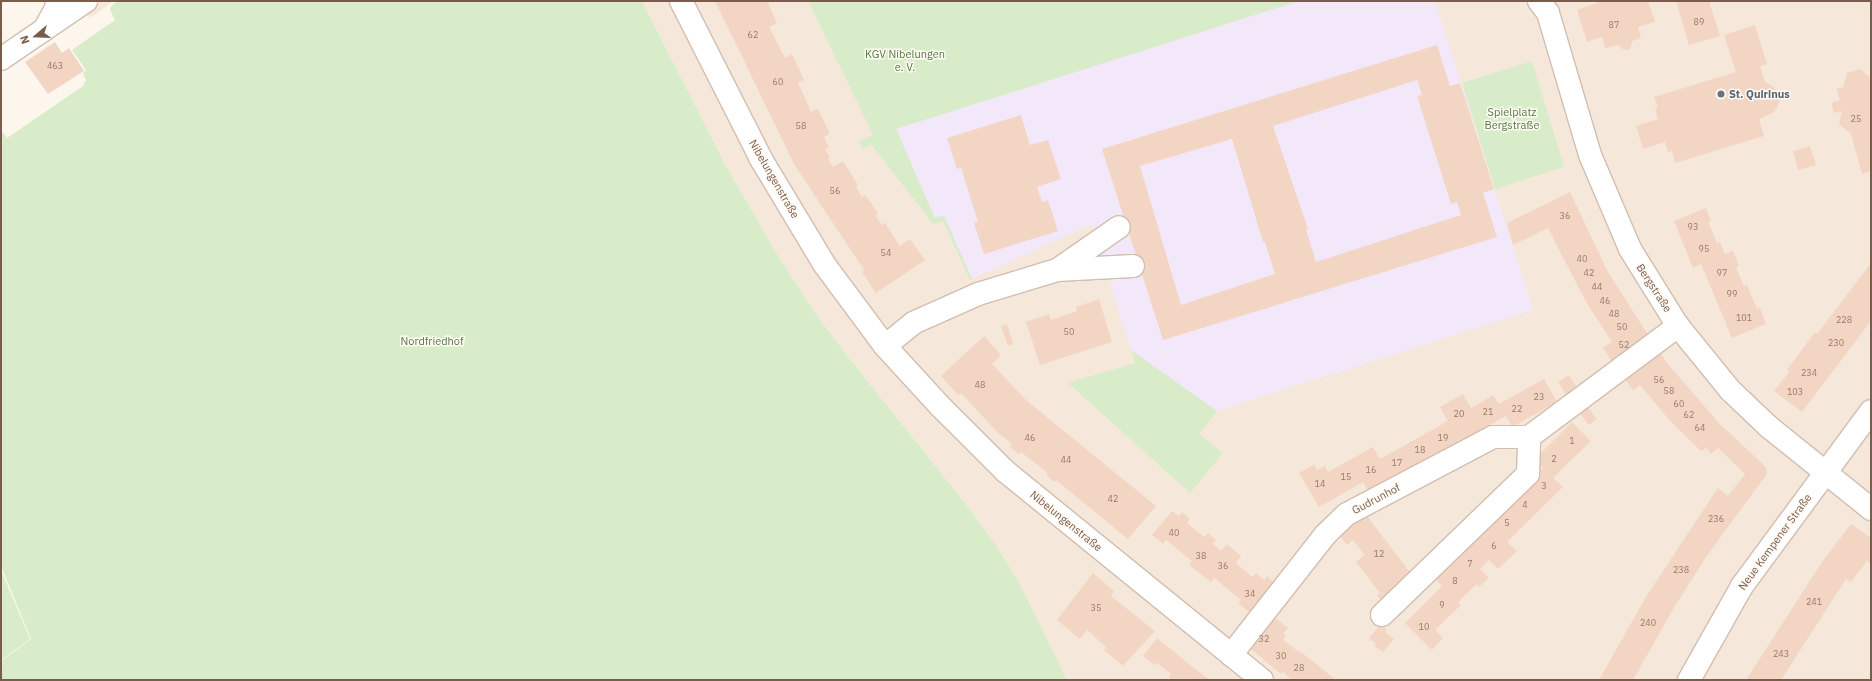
<!DOCTYPE html>
<html>
<head>
<meta charset="utf-8">
<style>
  body { margin:0 }
  #map { position:relative; width:1872px; height:681px; overflow:hidden; background:#fdf6ec; font-family:"IBM Plex Sans",sans-serif }
  div>[style] { position:absolute }
  [style*='--x'] { left:calc(var(--x)*1px); top:calc(var(--y)*1px); width:calc(var(--w)*1px); rotate:calc(var(--a)*1deg) }
  .residential>* { inset:0; background:#f5e8da }
  .education>* { inset:0; background:#f3e8fa }
  .green>* { inset:0; background:#d8ecc9 }
  .building>* { inset:0; background:#f3d5c3 }
  .roads { filter:drop-shadow(1px 0 #d1beb0) drop-shadow(-1px 0 #d1beb0) drop-shadow(0 1px #d1beb0) drop-shadow(0 -1px #d1beb0) }
  .street>* { height:22px; margin:-11px; padding:0 11px; transform-origin:11px; border-radius:11px; background:#fff }
  .secondary>* { height:22px; margin:-11px; padding:0 11px; transform-origin:11px; border-radius:11px; background:#fff }
  .dots>* { width:11px; height:11px; translate:-50% -50%; box-sizing:border-box; border:2px solid #fffaf3; border-radius:50% }
  span { translate:-50% -50%; white-space:nowrap; text-align:center; line-height:1.15; -webkit-text-stroke:3px #fffaf3; paint-order:stroke }
  .number-label { font-size:9px; color:#987a6a }
  .number-label span { -webkit-text-stroke-width:0 }
  .park-label { font-size:11px; color:#537a41 }
  .worship-label { font-size:11px; color:#5b616d; font-weight:700 }
  .left { translate:0 -50%; text-align:left }
  .street-label { font-size:11px; color:#7a5c4d }
  .frame { position:absolute; inset:0; border:2px solid #7a5c4d; pointer-events:none }
  .north { position:absolute; left:16px; top:16px; width:40px; height:40px; -webkit-text-stroke:3px #fffaf3; paint-order:stroke; rotate:251deg; font-size:11px; font-weight:700; line-height:16px; text-align:center; color:#7a5c4d }
  .north::after { content:''; display:block; margin:auto; width:14px; height:18px; background:#7a5c4d; clip-path:polygon(50% 0,100% 100%,50% 72%,0 100%) }
</style>
</head>
<body>
<div id="map">
  <div class="residential">
    <i style="clip-path:polygon(78px 1px,114px 1px,90px 18px)"></i>
    <i style="clip-path:polygon(642px 1px,808px 1px,874px 135px,1299px 1px,1871px 1px,1871px 680px,1067px 680px,1019px 582px,994px 542px,965px 503px,849px 358px,813px 310px,774px 249px,727px 168px)"></i>
  </div>
  <div class="education">
    <i style="clip-path:polygon(1299px 1px,1435px 1px,1533px 310px,1217px 411px,1131px 350px,1092px 224px,972px 279px,944px 216px,935px 218px,896px 129px)"></i>
  </div>
  <div class="green">
    <i style="clip-path:polygon(118px 1px,642px 1px,727px 168px,774px 249px,813px 310px,849px 358px,965px 503px,994px 542px,1019px 582px,1067px 680px,1px 680px,1px 661px,31px 639px,1px 566px,1px 130px,7px 138px,83px 86px,86px 80px,83px 73px,86px 70px,72px 50px,115px 20px,110px 10px,111px 6px)"></i>
    <i style="clip-path:polygon(808px 1px,1299px 1px,896px 129px,935px 218px,944px 216px,972px 279px,970px 280px,943px 221px,933px 224px,871px 144px,863px 149px,858px 141px,873px 135px)"></i>
    <i style="clip-path:polygon(1532px 61px,1564px 167px,1495px 189px,1462px 83px)"></i>
    <i style="clip-path:polygon(1131px 350px,1217px 411px,1199px 434px,1223px 453px,1190px 493px,1068px 383px,1135px 363px)"></i>
    <i style="clip-path:polygon(1px 570px,30px 639px,1px 660px)"></i>
  </div>
  <div class="building">
    <i style="clip-path:polygon(715px 1px,767px 1px,777px 23px,769px 27px,785px 58px,792px 54px,804px 80px,798px 83px,811px 112px,818px 109px,830px 134px,824px 137px,829px 147px,825px 149px,830px 157px,828px 159px,833px 167px,843px 161px,858px 185px,856px 187px,862px 197px,865px 195px,872px 204px,878px 214px,876px 216px,882px 225px,885px 223px,900px 246px,910px 239px,925px 260px,876px 293px,862px 272px,864px 270px,794px 164px)"></i>
    <i style="clip-path:polygon(1602px 1px,1648px 1px,1655px 22px,1638px 27px,1641px 38px,1632px 41px,1631px 47px,1628px 50px,1622px 49px,1619px 45px,1605px 48px,1602px 37px,1587px 42px,1577px 10px)"></i>
    <i style="clip-path:polygon(1676px 1px,1709px 1px,1720px 36px,1689px 45px)"></i>
    <i style="clip-path:polygon(1755px 25px,1767px 64px,1760px 66px,1765px 82px,1774px 87px,1780px 99px,1778px 106px,1774px 112px,1759px 119px,1764px 136px,1675px 163px,1672px 151px,1668px 152px,1665px 142px,1643px 149px,1636px 126px,1658px 119px,1655px 109px,1658px 108px,1654px 97px,1736px 72px,1724px 35px)"></i>
    <i style="clip-path:polygon(55px 42px,62px 53px,69px 48px,84px 71px,48px 94px,25px 62px)"></i>
    <i style="clip-path:polygon(evenodd,1437px 45px,1450px 86px,1460px 83px,1494px 189px,1483px 193px,1497px 237px,1163px 340px,1102px 149px,1437px 45px,1417px 80px,1422px 95px,1417px 96px,1451px 204px,1457px 202px,1461px 215px,1316px 262px,1306px 230px,1308px 229px,1273px 126px,1417px 80px,1437px 45px,1232px 139px,1263px 242px,1265px 242px,1275px 274px,1181px 305px,1140px 166px,1232px 139px)"></i>
    <i style="clip-path:polygon(1860px 69px,1871px 78px,1871px 171px,1862px 174px,1851px 134px,1839px 124px,1842px 111px,1834px 113px,1831px 103px,1840px 100px,1836px 89px,1843px 87px,1847px 73px)"></i>
    <i style="clip-path:polygon(1021px 115px,1030px 145px,1048px 140px,1061px 179px,1037px 187px,1042px 202px,1048px 200px,1058px 231px,984px 254px,974px 223px,978px 222px,961px 168px,957px 169px,947px 138px)"></i>
    <i style="clip-path:polygon(1810px 146px,1816px 165px,1798px 170px,1793px 151px)"></i>
    <i style="clip-path:polygon(1570px 192px,1608px 272px,1650px 338px,1613px 364px,1603px 348px,1612px 342px,1586px 302px,1548px 228px,1513px 245px,1507px 223px)"></i>
    <i style="clip-path:polygon(1706px 208px,1711px 221px,1708px 222px,1717px 243px,1720px 242px,1725px 254px,1733px 251px,1739px 266px,1736px 268px,1744px 286px,1747px 285px,1757px 309px,1760px 308px,1766px 324px,1732px 338px,1701px 264px,1693px 268px,1674px 221px)"></i>
    <i style="clip-path:polygon(1871px 263px,1871px 321px,1802px 412px,1774px 391px,1789px 372px,1787px 370px,1815px 332px,1817px 334px)"></i>
    <i style="clip-path:polygon(1099px 299px,1112px 342px,1040px 365px,1026px 322px,1049px 314px,1051px 320px,1077px 311px,1076px 307px)"></i>
    <i style="clip-path:polygon(1007px 324px,1013px 344px,1008px 346px,1001px 326px)"></i>
    <i style="clip-path:polygon(984px 336px,1001px 355px,992px 364px,1027px 401px,1156px 506px,1128px 539px,1056px 480px,1054px 482px,1046px 475px,1048px 473px,1021px 452px,1019px 454px,1010px 447px,1012px 444px,997px 432px,961px 393px,958px 395px,941px 376px)"></i>
    <i style="clip-path:polygon(1659px 350px,1667px 363px,1719px 423px,1766px 467px,1767px 474px,1706px 557px,1672px 611px,1633px 680px,1599px 680px,1647px 595px,1718px 488px,1728px 496px,1745px 474px,1718px 448px,1711px 454px,1706px 448px,1701px 451px,1671px 422px,1640px 385px,1633px 390px,1624px 378px)"></i>
    <i style="clip-path:polygon(1569px 375px,1578px 389px,1567px 396px,1558px 382px)"></i>
    <i style="clip-path:polygon(1544px 379px,1557px 402px,1512px 427px,1506px 416px,1369px 493px,1363px 482px,1319px 507px,1299px 473px,1314px 464px,1317px 470px,1325px 466px,1328px 472px,1373px 447px,1380px 459px,1448px 421px,1440px 407px,1463px 394px,1471px 408px,1493px 395px,1499px 404px)"></i>
    <i style="clip-path:polygon(1587px 406px,1597px 419px,1589px 425px,1579px 412px)"></i>
    <i style="clip-path:polygon(1572px 422px,1591px 441px,1553px 478px,1563px 487px,1507px 542px,1517px 551px,1498px 569px,1489px 560px,1480px 569px,1489px 578px,1479px 587px,1477px 584px,1458px 602px,1461px 605px,1435px 630px,1443px 638px,1432px 650px,1405px 623px,1442px 586px,1433px 577px,1543px 468px,1535px 459px)"></i>
    <i style="clip-path:polygon(1172px 511px,1179px 516px,1182px 512px,1190px 519px,1187px 523px,1204px 537px,1208px 533px,1216px 540px,1213px 544px,1221px 551px,1227px 544px,1241px 556px,1236px 563px,1252px 577px,1256px 573px,1264px 580px,1267px 576px,1275px 583px,1250px 613px,1238px 603px,1241px 600px,1214px 578px,1211px 582px,1189px 565px,1192px 561px,1166px 540px,1163px 544px,1152px 535px)"></i>
    <i style="clip-path:polygon(1363px 511px,1412px 575px,1392px 590px,1394px 593px,1382px 602px,1377px 595px,1380px 593px,1356px 562px,1365px 555px,1353px 540px,1347px 545px,1337px 532px)"></i>
    <i style="clip-path:polygon(1851px 524px,1871px 538px,1871px 564px,1867px 561px,1851px 582px,1846px 579px,1781px 680px,1746px 680px,1822px 562px)"></i>
    <i style="clip-path:polygon(1093px 573px,1114px 591px,1111px 596px,1155px 631px,1123px 666px,1104px 650px,1106px 647px,1087px 630px,1080px 639px,1057px 620px)"></i>
    <i style="clip-path:polygon(1270px 614px,1288px 628px,1283px 634px,1286px 636px,1283px 640px,1299px 652px,1300px 651px,1336px 680px,1292px 680px,1283px 672px,1281px 674px,1245px 644px)"></i>
    <i style="clip-path:polygon(1381px 624px,1387px 630px,1385px 632px,1394px 639px,1383px 652px,1374px 646px,1376px 644px,1369px 638px)"></i>
    <i style="clip-path:polygon(1157px 638px,1194px 668px,1210px 680px,1172px 680px,1169px 677px,1171px 674px,1157px 663px,1155px 665px,1143px 656px)"></i>
  </div>
  <div class="roads">
    <div class="street">
      <i style="--x:681;--y:1;--w:177;--a:63.1"></i>
      <i style="--x:761;--y:159;--w:122;--a:59"></i>
      <i style="--x:824;--y:264;--w:102;--a:53.4"></i>
      <i style="--x:885;--y:346;--w:81;--a:47.5"></i>
      <i style="--x:940;--y:406;--w:92;--a:45"></i>
      <i style="--x:1005;--y:471;--w:331;--a:39.1"></i>
      <i style="--x:1539;--y:1;--w:15;--a:53"></i>
      <i style="--x:1548;--y:13;--w:148;--a:73.5"></i>
      <i style="--x:1590;--y:155;--w:102;--a:66.9"></i>
      <i style="--x:1630;--y:249;--w:91;--a:58.1"></i>
      <i style="--x:1678;--y:326;--w:82;--a:50.9"></i>
      <i style="--x:1730;--y:390;--w:54;--a:43.5"></i>
      <i style="--x:1769;--y:427;--w:131;--a:38.8"></i>
      <i style="--x:44;--y:30;--w:25;--a:-61"></i>
      <i style="--x:56;--y:8;--w:7;--a:-82"></i>
      <i style="--x:1057;--y:270;--w:76;--a:-3"></i>
      <i style="--x:885;--y:346;--w:36;--a:-39"></i>
      <i style="--x:913;--y:323;--w:71;--a:-24"></i>
      <i style="--x:978;--y:294;--w:83;--a:-16.9"></i>
      <i style="--x:1057;--y:270;--w:75;--a:-34.7"></i>
      <i style="--x:1382;--y:615;--w:203;--a:-44"></i>
      <i style="--x:1528;--y:474;--w:37;--a:-88"></i>
      <i style="--x:1231;--y:655;--w:152;--a:-51.9"></i>
      <i style="--x:1325;--y:535;--w:30;--a:-44"></i>
      <i style="--x:1347;--y:514;--w:165;--a:-27.8"></i>
      <i style="--x:1493;--y:437;--w:36;--a:0"></i>
      <i style="--x:1529;--y:437;--w:186;--a:-36.7"></i>
      <i style="--x:1689;--y:680;--w:108;--a:-60.6"></i>
      <i style="--x:1742;--y:586;--w:217;--a:-53.6"></i>
    </div>
    <div class="secondary">
      <i style="--x:1;--y:59;--w:103;--a:-34.3"></i>
    </div>
  </div>
  <div class="dots">
    <i style="left:1721px;top:94px;background:#6b7280"></i>
  </div>
  <div class="number-label">
    <span style="left:1699px;top:22px">89</span>
    <span style="left:1614px;top:25px">87</span>
    <span style="left:753px;top:35px">62</span>
    <span style="left:55px;top:66px">463</span>
    <span style="left:778px;top:82px">60</span>
    <span style="left:1856px;top:119px">25</span>
    <span style="left:801px;top:126px">58</span>
    <span style="left:835px;top:191px">56</span>
    <span style="left:1565px;top:216px">36</span>
    <span style="left:1693px;top:227px">93</span>
    <span style="left:1704px;top:249px">95</span>
    <span style="left:886px;top:253px">54</span>
    <span style="left:1582px;top:259px">40</span>
    <span style="left:1589px;top:273px">42</span>
    <span style="left:1722px;top:273px">97</span>
    <span style="left:1597px;top:287px">44</span>
    <span style="left:1732px;top:294px">99</span>
    <span style="left:1605px;top:301px">46</span>
    <span style="left:1614px;top:314px">48</span>
    <span style="left:1744px;top:318px">101</span>
    <span style="left:1844px;top:320px">228</span>
    <span style="left:1622px;top:327px">50</span>
    <span style="left:1069px;top:332px">50</span>
    <span style="left:1836px;top:343px">230</span>
    <span style="left:1624px;top:345px">52</span>
    <span style="left:1809px;top:373px">234</span>
    <span style="left:1659px;top:380px">56</span>
    <span style="left:980px;top:385px">48</span>
    <span style="left:1669px;top:391px">58</span>
    <span style="left:1795px;top:392px">103</span>
    <span style="left:1539px;top:397px">23</span>
    <span style="left:1679px;top:404px">60</span>
    <span style="left:1517px;top:409px">22</span>
    <span style="left:1488px;top:412px">21</span>
    <span style="left:1459px;top:414px">20</span>
    <span style="left:1689px;top:415px">62</span>
    <span style="left:1700px;top:428px">64</span>
    <span style="left:1030px;top:438px">46</span>
    <span style="left:1443px;top:438px">19</span>
    <span style="left:1572px;top:441px">1</span>
    <span style="left:1420px;top:450px">18</span>
    <span style="left:1554px;top:459px">2</span>
    <span style="left:1066px;top:460px">44</span>
    <span style="left:1397px;top:463px">17</span>
    <span style="left:1371px;top:470px">16</span>
    <span style="left:1346px;top:477px">15</span>
    <span style="left:1320px;top:484px">14</span>
    <span style="left:1544px;top:486px">3</span>
    <span style="left:1113px;top:499px">42</span>
    <span style="left:1525px;top:505px">4</span>
    <span style="left:1716px;top:519px">236</span>
    <span style="left:1507px;top:523px">5</span>
    <span style="left:1174px;top:533px">40</span>
    <span style="left:1494px;top:546px">6</span>
    <span style="left:1379px;top:554px">12</span>
    <span style="left:1201px;top:556px">38</span>
    <span style="left:1470px;top:564px">7</span>
    <span style="left:1223px;top:566px">36</span>
    <span style="left:1681px;top:570px">238</span>
    <span style="left:1455px;top:581px">8</span>
    <span style="left:1250px;top:594px">34</span>
    <span style="left:1814px;top:602px">241</span>
    <span style="left:1442px;top:605px">9</span>
    <span style="left:1096px;top:608px">35</span>
    <span style="left:1648px;top:623px">240</span>
    <span style="left:1424px;top:627px">10</span>
    <span style="left:1264px;top:639px">32</span>
    <span style="left:1781px;top:654px">243</span>
    <span style="left:1281px;top:656px">30</span>
    <span style="left:1299px;top:668px">28</span>
  </div>
  <div class="park-label">
    <span style="left:905px;top:61px">KGV Nibelungen<br>e. V.</span>
    <span style="left:1512px;top:119px">Spielplatz<br>Bergstraße</span>
    <span style="left:432px;top:341px">Nordfriedhof</span>
  </div>
  <div class="worship-label">
    <span class="left" style="left:1729px;top:94px">St. Quirinus</span>
  </div>
  <div class="street-label">
    <span style="left:774px;top:179px;rotate:60deg">Nibelungenstraße</span>
    <span style="left:1654px;top:288px;rotate:57deg">Bergstraße</span>
    <span style="left:1376px;top:499px;rotate:-28deg">Gudrunhof</span>
    <span style="left:1066px;top:521px;rotate:39deg">Nibelungenstraße</span>
    <span style="left:1775px;top:542px;rotate:-54deg">Neue Kempener Straße</span>
  </div>
  <div class="frame"></div>
  <div class="north">N</div>
</div>
</body>
</html>
